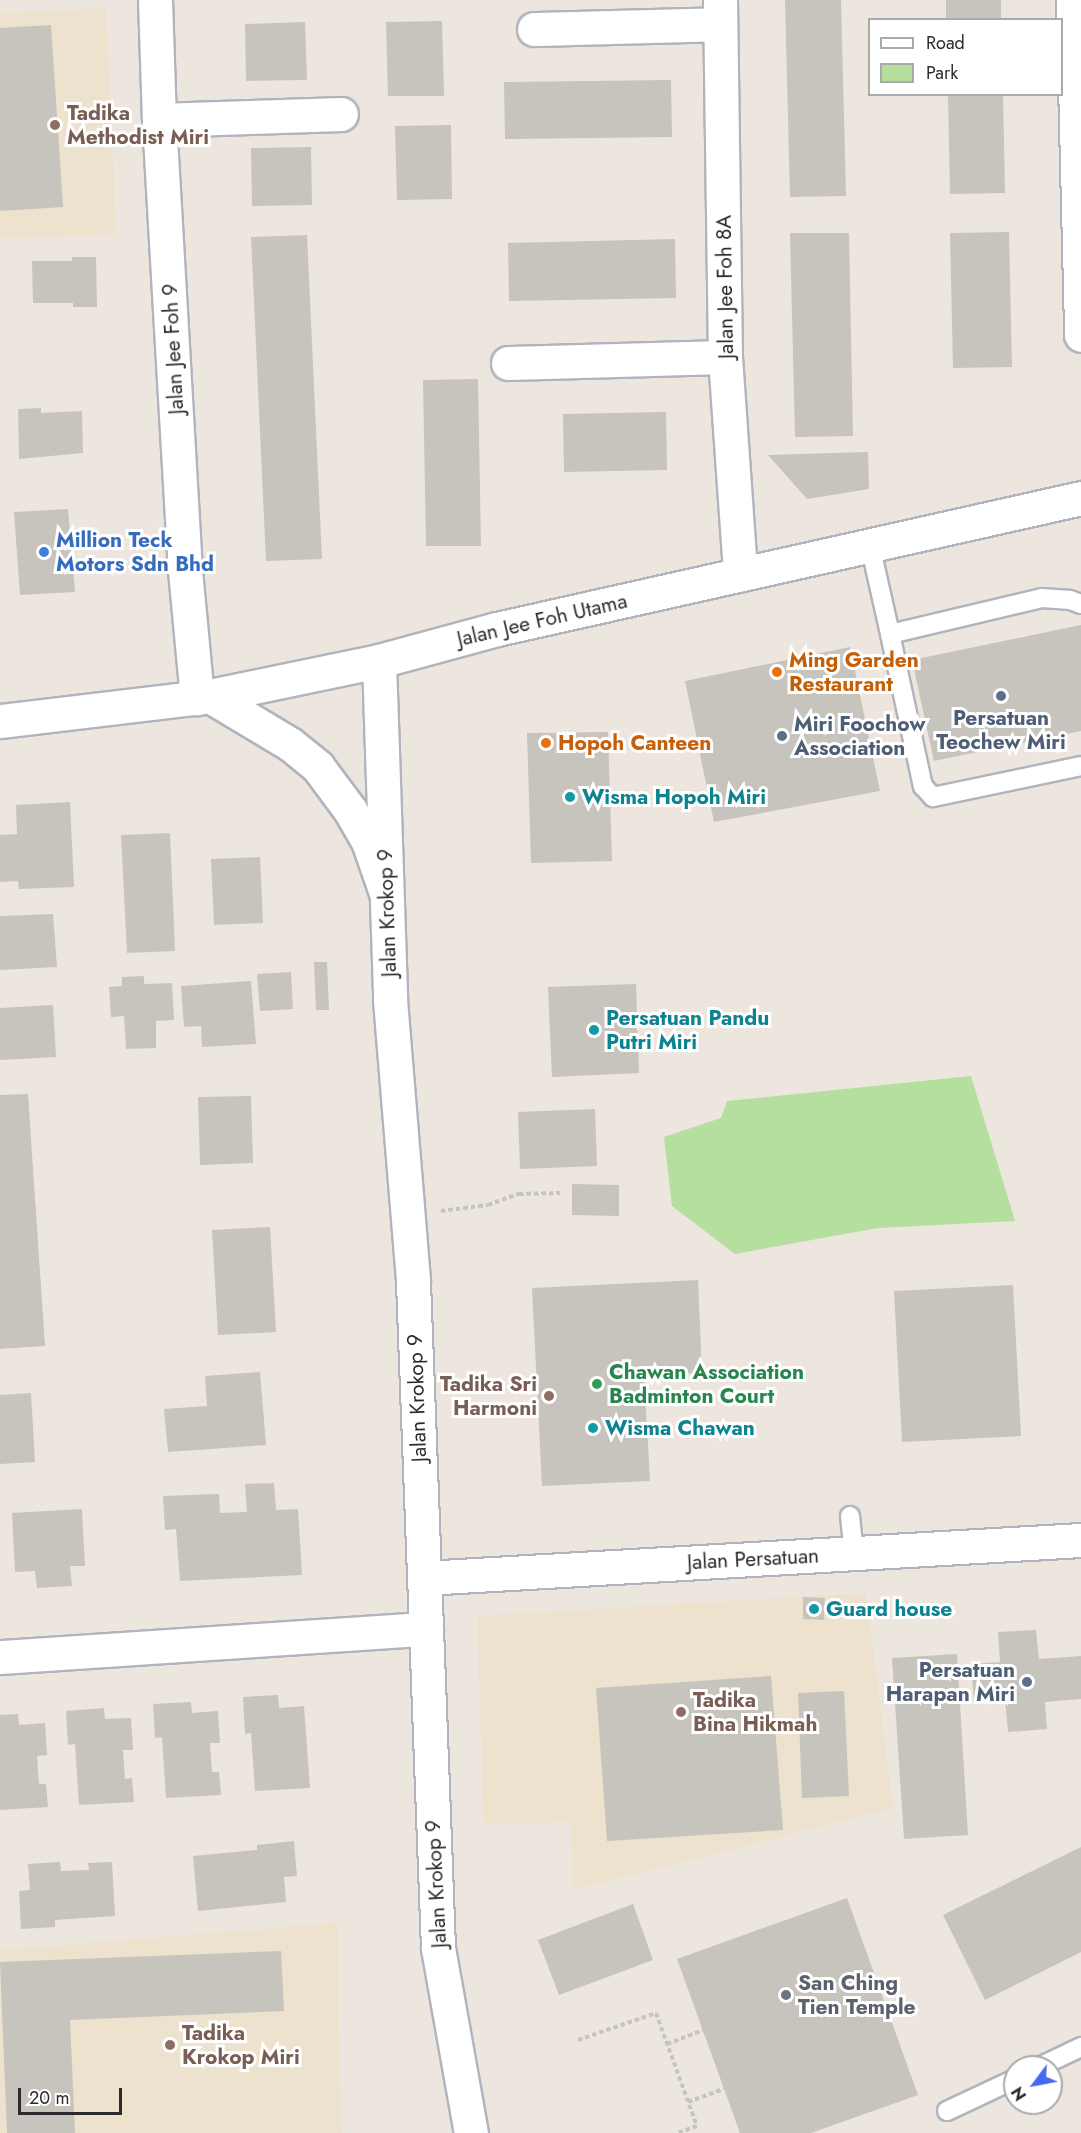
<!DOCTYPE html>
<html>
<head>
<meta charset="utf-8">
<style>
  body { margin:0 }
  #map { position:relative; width:1081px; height:2133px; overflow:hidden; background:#ece6de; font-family:Jost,sans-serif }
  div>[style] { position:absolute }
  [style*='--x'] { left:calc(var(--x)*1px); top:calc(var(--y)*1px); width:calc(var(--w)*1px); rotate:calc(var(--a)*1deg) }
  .education>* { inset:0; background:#ece2ce }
  .green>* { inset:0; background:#b5df9e }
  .building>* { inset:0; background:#c7c3bd }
  .path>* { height:4px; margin-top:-2px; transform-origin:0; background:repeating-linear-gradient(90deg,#c4c4c4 0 4.5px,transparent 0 7.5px) }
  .roads { filter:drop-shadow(2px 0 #b1b4bd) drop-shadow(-2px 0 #b1b4bd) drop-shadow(0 2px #b1b4bd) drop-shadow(0 -2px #b1b4bd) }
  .service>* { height:18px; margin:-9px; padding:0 9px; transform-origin:9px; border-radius:9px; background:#fff }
  .minor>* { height:33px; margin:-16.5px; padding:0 16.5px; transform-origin:16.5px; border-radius:16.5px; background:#fff }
  .tertiary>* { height:33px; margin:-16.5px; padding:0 16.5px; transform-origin:16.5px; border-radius:16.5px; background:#fff }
  .dots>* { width:16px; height:16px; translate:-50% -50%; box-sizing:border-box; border:3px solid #fff; border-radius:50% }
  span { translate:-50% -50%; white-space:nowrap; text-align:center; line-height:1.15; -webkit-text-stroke:6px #fff; paint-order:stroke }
  .education-label { font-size:21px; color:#785e54; font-weight:700 }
  .left { translate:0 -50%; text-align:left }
  .right { translate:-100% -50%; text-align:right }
  .street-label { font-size:21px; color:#2b2b2b }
  .shop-label { font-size:21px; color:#366cbe; font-weight:700 }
  .food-label { font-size:21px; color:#c56008; font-weight:700 }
  .service-label { font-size:21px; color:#4e5e75; font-weight:700 }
  .culture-label { font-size:21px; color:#0d838f; font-weight:700 }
  .leisure-label { font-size:21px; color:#27864d; font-weight:700 }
  .worship-label { font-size:21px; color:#5b616d; font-weight:700 }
  .legend { position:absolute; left:868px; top:18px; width:195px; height:78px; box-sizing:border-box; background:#fff; border:2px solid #aaa; margin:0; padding:8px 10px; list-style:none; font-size:18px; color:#2b2b2b }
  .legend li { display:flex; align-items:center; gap:12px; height:30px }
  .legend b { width:30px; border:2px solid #aaa }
  .north { position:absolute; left:1003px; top:2055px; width:60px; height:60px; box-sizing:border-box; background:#fff; border:2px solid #aaa; border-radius:50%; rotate:238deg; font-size:16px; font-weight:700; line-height:24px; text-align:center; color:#2b2b2b }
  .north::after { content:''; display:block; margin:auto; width:21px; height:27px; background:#4869ef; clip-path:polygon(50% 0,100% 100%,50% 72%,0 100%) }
  .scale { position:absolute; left:18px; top:2088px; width:104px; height:27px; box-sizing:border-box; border:3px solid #2b2b2b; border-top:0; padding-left:8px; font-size:18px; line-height:21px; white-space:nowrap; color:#2b2b2b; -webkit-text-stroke:4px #fff; paint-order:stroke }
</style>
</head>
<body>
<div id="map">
  <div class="education">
    <i style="clip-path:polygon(106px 8px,116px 234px,0 239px,0 13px)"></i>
    <i style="clip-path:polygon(866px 1593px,893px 1808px,573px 1890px,571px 1822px,484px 1825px,477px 1616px)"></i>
    <i style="clip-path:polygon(337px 1923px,341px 2133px,0 2133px,0 1950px)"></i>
  </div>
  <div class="green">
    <i style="clip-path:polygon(971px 1076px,1015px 1221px,878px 1228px,735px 1254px,672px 1206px,664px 1137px,721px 1118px,727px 1101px)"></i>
  </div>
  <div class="building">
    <i style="clip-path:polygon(785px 0,841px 0,846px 196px,790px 197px)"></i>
    <i style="clip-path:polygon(946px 0,1001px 0,1001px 20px,946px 20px)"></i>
    <i style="clip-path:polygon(442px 21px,444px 96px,388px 96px,386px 22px)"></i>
    <i style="clip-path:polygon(305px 22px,307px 80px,246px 81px,245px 24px)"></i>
    <i style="clip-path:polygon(51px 25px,63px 207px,0 211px,0 28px)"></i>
    <i style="clip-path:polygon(671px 80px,672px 137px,505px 139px,504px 82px)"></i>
    <i style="clip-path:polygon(948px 94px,1003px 94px,1005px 193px,950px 194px)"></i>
    <i style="clip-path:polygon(451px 125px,452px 199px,397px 200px,395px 126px)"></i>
    <i style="clip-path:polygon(311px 147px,312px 205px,252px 206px,251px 148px)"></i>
    <i style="clip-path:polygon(1009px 232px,1012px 367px,953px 368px,950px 233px)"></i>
    <i style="clip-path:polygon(790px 233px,849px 233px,853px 436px,795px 437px)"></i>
    <i style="clip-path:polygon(307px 235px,322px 559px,266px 561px,251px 237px)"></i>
    <i style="clip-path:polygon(675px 239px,676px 298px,509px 301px,508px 243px)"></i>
    <i style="clip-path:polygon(72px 257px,96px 257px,97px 307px,73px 307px,73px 303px,33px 303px,32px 261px,72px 261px)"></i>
    <i style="clip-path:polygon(478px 379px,481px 546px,426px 546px,423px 380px)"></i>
    <i style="clip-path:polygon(41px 408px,41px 413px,82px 411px,83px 453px,19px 459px,18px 409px)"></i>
    <i style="clip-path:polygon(666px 412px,667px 470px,564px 472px,563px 414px)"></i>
    <i style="clip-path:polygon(868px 452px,869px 489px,807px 499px,768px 455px)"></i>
    <i style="clip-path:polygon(68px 509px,75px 592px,20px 595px,14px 512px)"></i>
    <i style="clip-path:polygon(1081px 625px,1081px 731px,934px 761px,912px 660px)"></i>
    <i style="clip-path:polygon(850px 647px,880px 791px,714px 822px,685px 681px)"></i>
    <i style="clip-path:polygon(608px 732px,612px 861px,531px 863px,527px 733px)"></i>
    <i style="clip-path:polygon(70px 802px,74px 887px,19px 889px,18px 881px,0 882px,0 835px,17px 834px,16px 805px)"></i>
    <i style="clip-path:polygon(170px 833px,175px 951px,127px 953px,121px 835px)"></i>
    <i style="clip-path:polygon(260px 857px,263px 923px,214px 925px,211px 859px)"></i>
    <i style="clip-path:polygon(53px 914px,57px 967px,0 970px,0 916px)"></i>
    <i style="clip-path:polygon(314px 962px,327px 962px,329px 1010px,316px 1010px)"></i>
    <i style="clip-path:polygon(291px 972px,293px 1009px,260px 1011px,257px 974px)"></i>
    <i style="clip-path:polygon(144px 976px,144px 984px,172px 983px,174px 1020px,156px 1021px,156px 1048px,126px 1049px,124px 1016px,111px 1017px,109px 987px,122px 986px,122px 977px)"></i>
    <i style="clip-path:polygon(251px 981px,256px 1044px,202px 1047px,201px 1026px,184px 1027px,181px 986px)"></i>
    <i style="clip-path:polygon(636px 984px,639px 1073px,552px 1077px,548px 987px)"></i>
    <i style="clip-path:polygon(53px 1005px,56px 1057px,0 1060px,0 1008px)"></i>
    <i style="clip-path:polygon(28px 1094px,45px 1346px,0 1349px,0 1095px)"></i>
    <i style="clip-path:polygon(251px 1096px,253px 1163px,200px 1165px,198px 1097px)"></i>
    <i style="clip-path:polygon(595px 1109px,597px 1166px,520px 1169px,518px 1112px)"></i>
    <i style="clip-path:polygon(572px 1184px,619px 1185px,619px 1216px,572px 1215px)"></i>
    <i style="clip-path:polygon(270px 1227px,276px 1332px,218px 1335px,212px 1230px)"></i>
    <i style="clip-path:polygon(698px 1280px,702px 1373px,644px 1375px,650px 1481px,542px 1486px,532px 1288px)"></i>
    <i style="clip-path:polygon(1013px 1285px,1021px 1436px,902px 1442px,894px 1291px)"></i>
    <i style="clip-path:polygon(260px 1372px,266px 1445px,168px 1452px,164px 1409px,207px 1406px,205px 1376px)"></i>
    <i style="clip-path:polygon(31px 1393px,35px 1462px,0 1464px,0 1395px)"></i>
    <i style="clip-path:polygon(274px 1483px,276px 1510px,298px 1509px,302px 1575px,180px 1581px,176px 1529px,165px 1530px,163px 1496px,219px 1494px,220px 1513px,247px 1512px,245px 1484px)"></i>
    <i style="clip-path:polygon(82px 1509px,85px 1566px,70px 1566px,72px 1586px,37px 1588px,35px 1571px,15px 1572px,12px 1513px)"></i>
    <i style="clip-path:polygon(803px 1597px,825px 1598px,824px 1620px,803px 1619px)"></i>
    <i style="clip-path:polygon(1036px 1630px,1039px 1659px,1081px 1656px,1081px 1699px,1045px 1702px,1047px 1729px,1008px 1732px,1005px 1699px,974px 1702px,971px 1664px,1000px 1662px,998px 1632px)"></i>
    <i style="clip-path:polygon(957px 1654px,968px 1835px,904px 1839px,892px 1658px)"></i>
    <i style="clip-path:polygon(771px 1676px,783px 1830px,607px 1841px,596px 1688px)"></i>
    <i style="clip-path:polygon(844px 1691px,849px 1796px,802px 1798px,798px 1693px)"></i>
    <i style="clip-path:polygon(278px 1695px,279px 1708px,304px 1706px,310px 1788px,255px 1791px,251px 1733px,245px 1734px,243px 1697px)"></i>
    <i style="clip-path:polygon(191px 1702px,192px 1713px,218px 1711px,220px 1743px,210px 1743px,212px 1772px,219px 1772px,221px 1795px,166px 1798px,162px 1737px,155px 1738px,153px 1704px)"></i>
    <i style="clip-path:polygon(104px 1708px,105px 1719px,131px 1718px,133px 1750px,123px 1750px,125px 1779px,132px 1778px,134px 1802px,79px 1805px,75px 1744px,68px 1745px,66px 1711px)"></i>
    <i style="clip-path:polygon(18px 1714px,19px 1725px,45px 1723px,47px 1755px,37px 1756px,39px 1784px,46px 1784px,48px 1807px,0 1810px,0 1715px)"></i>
    <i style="clip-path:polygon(294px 1841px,297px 1876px,284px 1877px,286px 1902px,198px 1911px,193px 1856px,257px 1850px,257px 1845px)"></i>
    <i style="clip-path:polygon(1081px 1847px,1081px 1952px,985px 2000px,943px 1915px)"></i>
    <i style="clip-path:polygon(60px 1862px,61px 1871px,89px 1870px,88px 1863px,112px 1862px,115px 1916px,55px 1920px,55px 1927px,21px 1929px,19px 1891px,30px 1890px,28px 1864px)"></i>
    <i style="clip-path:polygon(847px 1898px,918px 2095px,811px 2133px,740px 2133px,677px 1959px)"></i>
    <i style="clip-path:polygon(633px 1904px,653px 1960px,559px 1995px,538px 1940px)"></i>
    <i style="clip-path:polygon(281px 1951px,284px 2011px,70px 2020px,75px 2133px,7px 2133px,0 1962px)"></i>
  </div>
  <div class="path">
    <i style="--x:441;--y:1211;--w:47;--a:-7.3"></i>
    <i style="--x:488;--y:1205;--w:33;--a:-20"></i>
    <i style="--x:519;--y:1194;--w:41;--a:-1.4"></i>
    <i style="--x:578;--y:2040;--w:83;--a:-19.1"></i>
    <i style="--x:656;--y:2013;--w:120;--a:70.1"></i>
    <i style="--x:697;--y:2126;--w:20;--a:160"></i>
    <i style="--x:667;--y:2044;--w:39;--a:-21"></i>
    <i style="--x:688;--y:2102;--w:38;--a:-20"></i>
  </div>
  <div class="roads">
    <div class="service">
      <i style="--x:870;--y:545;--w:91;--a:77.3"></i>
      <i style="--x:1081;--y:604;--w:12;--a:-160"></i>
      <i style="--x:1070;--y:600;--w:28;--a:-176"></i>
      <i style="--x:1042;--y:598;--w:156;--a:166.7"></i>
      <i style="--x:890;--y:634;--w:156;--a:77.8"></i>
      <i style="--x:923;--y:786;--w:15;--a:48"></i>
      <i style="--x:933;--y:797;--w:151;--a:-11.8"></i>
      <i style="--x:850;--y:1516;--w:37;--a:84"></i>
      <i style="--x:1039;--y:2067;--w:47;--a:-25.5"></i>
      <i style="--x:947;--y:2111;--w:75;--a:-25.2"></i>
    </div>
    <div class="minor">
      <i style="--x:155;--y:0;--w:120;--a:88.1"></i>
      <i style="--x:159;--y:120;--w:441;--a:86.7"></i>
      <i style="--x:184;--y:560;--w:139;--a:84.6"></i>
      <i style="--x:720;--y:0;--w:357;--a:89.2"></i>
      <i style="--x:725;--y:357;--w:218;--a:86"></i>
      <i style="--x:1073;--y:0;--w:335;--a:88.6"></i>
      <i style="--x:534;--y:29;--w:186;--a:-1.5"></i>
      <i style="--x:159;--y:120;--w:182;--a:-1.9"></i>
      <i style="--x:508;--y:363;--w:217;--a:-1.6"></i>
      <i style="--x:379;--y:661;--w:339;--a:88.1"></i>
      <i style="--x:390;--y:1000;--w:283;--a:85.3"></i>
      <i style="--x:413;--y:1282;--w:666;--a:87.85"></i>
      <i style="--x:438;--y:1948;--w:188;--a:79.9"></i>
      <i style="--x:424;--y:1578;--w:658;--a:-3.31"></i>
      <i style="--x:0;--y:1657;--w:427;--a:-3.8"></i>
    </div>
    <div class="tertiary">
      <i style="--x:210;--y:696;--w:93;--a:31"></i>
      <i style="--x:290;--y:744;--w:36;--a:39"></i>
      <i style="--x:318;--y:767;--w:54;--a:53.3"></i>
      <i style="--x:350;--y:810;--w:36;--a:60"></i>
      <i style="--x:368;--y:841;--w:55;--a:70.9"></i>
      <i style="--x:0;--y:721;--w:211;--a:-6.8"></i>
      <i style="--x:210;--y:696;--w:173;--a:-11.7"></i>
      <i style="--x:379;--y:661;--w:122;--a:-15.2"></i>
      <i style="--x:497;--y:629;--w:599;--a:-12.64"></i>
    </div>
  </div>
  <div class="dots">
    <i style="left:55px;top:125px;background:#8d6e63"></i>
    <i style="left:44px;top:552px;background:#3f7fe0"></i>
    <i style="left:777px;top:672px;background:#e8710a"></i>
    <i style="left:1001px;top:696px;background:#5c6f8a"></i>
    <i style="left:782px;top:736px;background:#5c6f8a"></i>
    <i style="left:546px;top:743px;background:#e8710a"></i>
    <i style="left:570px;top:797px;background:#0f9aa8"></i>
    <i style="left:594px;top:1030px;background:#0f9aa8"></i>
    <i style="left:597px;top:1384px;background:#2e9e5b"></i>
    <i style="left:549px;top:1396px;background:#8d6e63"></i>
    <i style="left:593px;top:1428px;background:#0f9aa8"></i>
    <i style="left:814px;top:1609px;background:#0f9aa8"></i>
    <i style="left:1027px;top:1682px;background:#5c6f8a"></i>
    <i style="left:681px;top:1712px;background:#8d6e63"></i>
    <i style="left:786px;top:1995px;background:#6b7280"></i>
    <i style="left:170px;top:2045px;background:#8d6e63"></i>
  </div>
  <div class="education-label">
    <span class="left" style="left:67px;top:125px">Tadika<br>Methodist Miri</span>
    <span class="right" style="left:537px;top:1396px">Tadika Sri<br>Harmoni</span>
    <span class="left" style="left:693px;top:1712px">Tadika<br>Bina Hikmah</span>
    <span class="left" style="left:182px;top:2045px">Tadika<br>Krokop Miri</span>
  </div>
  <div class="street-label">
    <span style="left:725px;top:287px;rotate:-91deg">Jalan Jee Foh 8A</span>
    <span style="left:173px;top:349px;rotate:-93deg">Jalan Jee Foh 9</span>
    <span style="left:542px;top:620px;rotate:-13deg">Jalan Jee Foh Utama</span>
    <span style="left:387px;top:913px;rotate:-92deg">Jalan Krokop 9</span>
    <span style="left:417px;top:1398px;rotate:-92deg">Jalan Krokop 9</span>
    <span style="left:753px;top:1559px;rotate:-3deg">Jalan Persatuan</span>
    <span style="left:436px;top:1884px;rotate:-93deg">Jalan Krokop 9</span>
  </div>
  <div class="shop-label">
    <span class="left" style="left:56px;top:552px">Million Teck<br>Motors Sdn Bhd</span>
  </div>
  <div class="food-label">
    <span class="left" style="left:789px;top:672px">Ming Garden<br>Restaurant</span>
    <span class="left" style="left:558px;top:743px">Hopoh Canteen</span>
  </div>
  <div class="service-label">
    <span style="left:1001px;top:730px">Persatuan<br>Teochew Miri</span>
    <span class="left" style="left:794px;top:736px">Miri Foochow<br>Association</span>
    <span class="right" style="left:1015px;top:1682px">Persatuan<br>Harapan Miri</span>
  </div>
  <div class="culture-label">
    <span class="left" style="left:582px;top:797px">Wisma Hopoh Miri</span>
    <span class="left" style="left:606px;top:1030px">Persatuan Pandu<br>Putri Miri</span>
    <span class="left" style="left:605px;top:1428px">Wisma Chawan</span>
    <span class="left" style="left:826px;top:1609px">Guard house</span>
  </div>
  <div class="leisure-label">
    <span class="left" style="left:609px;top:1384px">Chawan Association<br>Badminton Court</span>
  </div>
  <div class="worship-label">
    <span class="left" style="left:798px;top:1995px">San Ching<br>Tien Temple</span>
  </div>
  <ul class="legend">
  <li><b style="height:8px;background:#fff"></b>Road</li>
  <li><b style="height:16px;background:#b5df9e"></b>Park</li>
  </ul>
  <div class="north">N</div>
  <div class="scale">20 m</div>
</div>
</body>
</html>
